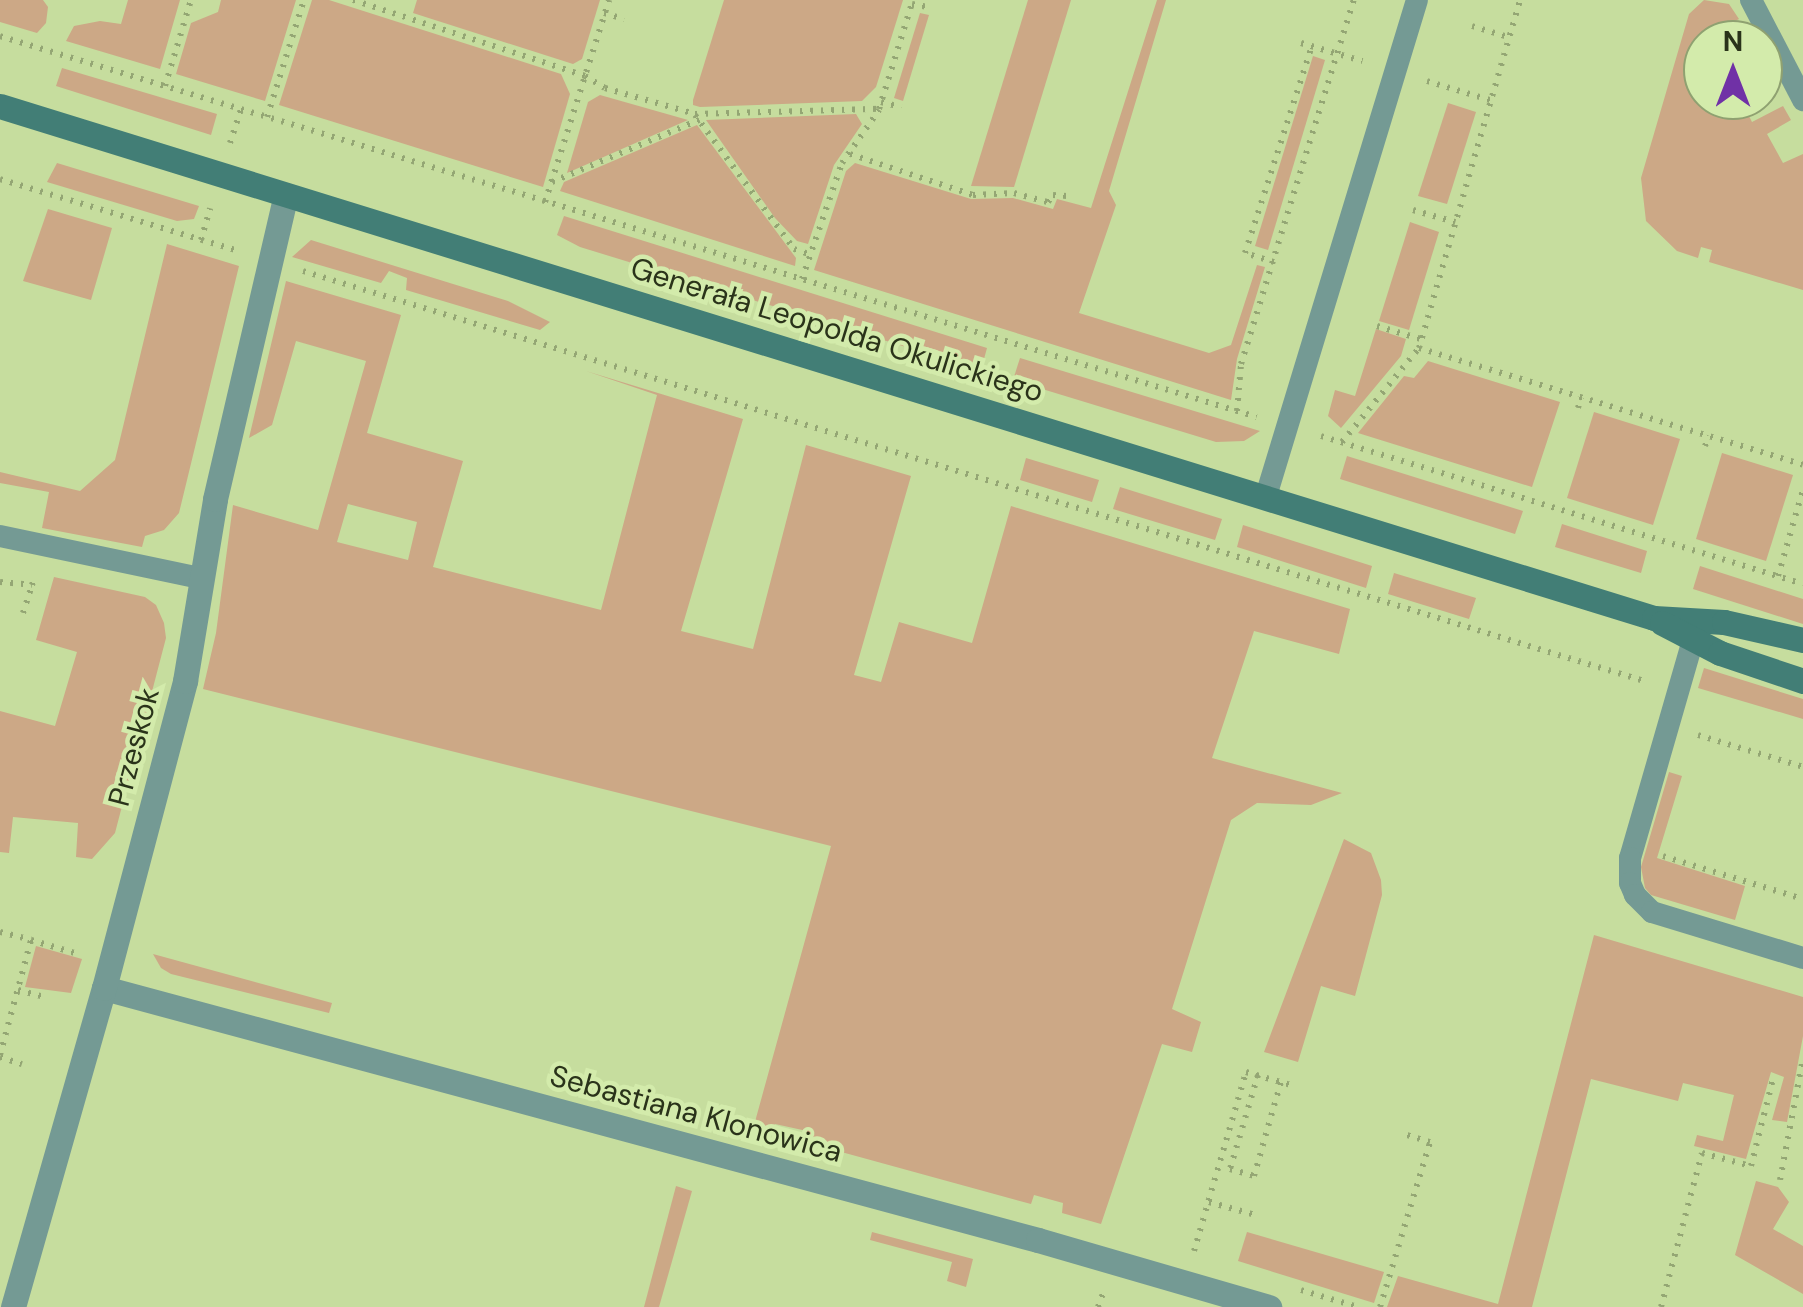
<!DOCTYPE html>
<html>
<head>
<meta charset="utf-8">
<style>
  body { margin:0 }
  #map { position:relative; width:1803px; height:1307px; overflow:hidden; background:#c6dd9e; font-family:"DM Sans",sans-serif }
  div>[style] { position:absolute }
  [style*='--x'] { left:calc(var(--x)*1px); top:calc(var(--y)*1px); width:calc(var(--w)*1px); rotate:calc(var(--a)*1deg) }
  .green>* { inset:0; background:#cca886 }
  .path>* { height:6px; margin-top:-3px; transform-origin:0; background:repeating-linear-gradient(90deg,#94a674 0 2.5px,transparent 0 10.5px) }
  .service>* { height:22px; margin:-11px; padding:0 11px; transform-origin:11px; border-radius:11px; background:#749a94 }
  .minor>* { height:25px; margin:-12.5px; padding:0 12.5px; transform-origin:12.5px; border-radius:12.5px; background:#749a94 }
  .secondary>* { height:25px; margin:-12.5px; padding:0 12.5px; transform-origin:12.5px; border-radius:12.5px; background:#427e76 }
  span { translate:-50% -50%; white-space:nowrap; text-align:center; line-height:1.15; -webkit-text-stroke:9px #d3ebab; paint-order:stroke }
  .street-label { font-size:30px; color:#2a331a }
  .north { position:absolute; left:1683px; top:20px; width:100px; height:100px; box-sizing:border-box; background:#d3ebab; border:2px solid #8fa171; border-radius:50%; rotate:0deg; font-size:28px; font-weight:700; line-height:40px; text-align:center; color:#2a331a }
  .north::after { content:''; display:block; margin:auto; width:35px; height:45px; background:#7031a6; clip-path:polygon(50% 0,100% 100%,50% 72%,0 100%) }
</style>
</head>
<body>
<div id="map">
  <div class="green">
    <i style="clip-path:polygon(43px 0,48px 7px,46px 23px,37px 33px,0 22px,0 0)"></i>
    <i style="clip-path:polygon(128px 0,180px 0,160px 69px,66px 41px,74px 26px,100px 21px,121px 24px)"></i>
    <i style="clip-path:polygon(221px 0,296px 0,265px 101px,176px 74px,191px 23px,218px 12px)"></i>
    <i style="clip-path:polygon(312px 0,329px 0,561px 74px,570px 94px,543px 187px,279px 105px)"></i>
    <i style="clip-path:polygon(417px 0,600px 0,582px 59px,573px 64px,413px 13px)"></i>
    <i style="clip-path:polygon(724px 0,903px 0,876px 87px,862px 101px,700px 107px,693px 105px,693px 100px)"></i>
    <i style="clip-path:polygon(1028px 0,1071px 0,1014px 187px,971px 186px)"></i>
    <i style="clip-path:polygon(1157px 0,1166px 0,1109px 191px,1116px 205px,1079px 313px,1209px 353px,1231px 345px,1257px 265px,1265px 267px,1237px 359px,1231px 400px,814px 270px,846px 171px,855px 163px,971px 199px,1013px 198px,1053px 209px,1057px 199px,1091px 208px)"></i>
    <i style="clip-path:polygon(1704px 0,1729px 4px,1739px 19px,1708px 35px,1710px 40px,1703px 40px,1703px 100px,1741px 100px,1752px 122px,1783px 106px,1791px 120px,1767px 134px,1783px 163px,1803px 154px,1803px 290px,1709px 262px,1712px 250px,1701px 247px,1698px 258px,1677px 251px,1646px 221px,1641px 178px,1689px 14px)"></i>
    <i style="clip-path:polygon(920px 13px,929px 15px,903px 101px,894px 98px)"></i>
    <i style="clip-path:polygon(1313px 56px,1325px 60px,1268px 250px,1255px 246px)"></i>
    <i style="clip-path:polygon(62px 68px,217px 114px,211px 135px,56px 86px)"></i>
    <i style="clip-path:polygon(600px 95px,688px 120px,567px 173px,588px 102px)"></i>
    <i style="clip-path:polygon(1448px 103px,1476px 112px,1447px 204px,1418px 196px)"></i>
    <i style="clip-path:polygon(856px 114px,862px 124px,834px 165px,808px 244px,797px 241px,775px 218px,706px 120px)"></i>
    <i style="clip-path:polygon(697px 125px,796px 258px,795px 266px,560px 191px,564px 182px)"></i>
    <i style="clip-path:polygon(57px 163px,199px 206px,194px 219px,177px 221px,47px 182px)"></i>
    <i style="clip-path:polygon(48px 209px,112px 228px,91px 300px,23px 281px)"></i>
    <i style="clip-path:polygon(564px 216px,987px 348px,981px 370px,580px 247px,557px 235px)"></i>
    <i style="clip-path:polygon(1410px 222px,1439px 232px,1409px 330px,1379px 321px)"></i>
    <i style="clip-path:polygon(311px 240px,508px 301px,550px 322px,540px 330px,406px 290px,407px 278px,389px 271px,381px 283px,292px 257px)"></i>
    <i style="clip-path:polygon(167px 244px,239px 266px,179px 513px,164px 530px,145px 536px,142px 547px,42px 528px,49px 492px,0 483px,0 472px,80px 491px,115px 460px)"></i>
    <i style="clip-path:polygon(evenodd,286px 281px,401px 315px,367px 433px,463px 461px,433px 567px,601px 610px,657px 395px,586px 371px,743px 419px,681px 631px,753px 649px,806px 445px,911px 476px,854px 675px,881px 682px,899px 622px,972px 643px,1011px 506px,1350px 609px,1339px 654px,1254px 631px,1212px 758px,1342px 793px,1311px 805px,1257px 803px,1231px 820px,1172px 1009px,1201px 1022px,1192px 1052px,1162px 1044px,1101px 1224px,1062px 1213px,1063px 1203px,1034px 1195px,1031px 1204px,805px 1142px,807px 1131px,775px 1124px,773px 1134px,753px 1129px,831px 846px,203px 689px,216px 633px,233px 505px,318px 530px,366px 361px,296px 341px,272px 425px,249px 438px,286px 281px,348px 504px,417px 522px,408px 560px,337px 542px,348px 504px)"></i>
    <i style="clip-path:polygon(1376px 329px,1406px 339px,1401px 356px,1341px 428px,1328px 416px,1335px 390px,1355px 396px)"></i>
    <i style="clip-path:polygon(1020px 358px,1260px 431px,1244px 441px,1216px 442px,1013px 380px)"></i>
    <i style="clip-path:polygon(1428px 361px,1560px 402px,1532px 487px,1358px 433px,1404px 376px,1414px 378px)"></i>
    <i style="clip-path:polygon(1594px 412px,1680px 439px,1653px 525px,1567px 498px)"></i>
    <i style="clip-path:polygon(1722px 453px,1793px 475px,1766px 561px,1696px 539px)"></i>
    <i style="clip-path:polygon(1347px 456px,1523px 511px,1515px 534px,1340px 479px)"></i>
    <i style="clip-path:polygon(1026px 458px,1099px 480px,1092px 502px,1020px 480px)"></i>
    <i style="clip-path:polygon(1120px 487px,1222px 519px,1215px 540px,1113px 509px)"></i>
    <i style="clip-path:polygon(1562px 524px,1647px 551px,1641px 573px,1555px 547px)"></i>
    <i style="clip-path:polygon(1243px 525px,1372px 566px,1366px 588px,1237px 547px)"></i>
    <i style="clip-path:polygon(1700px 566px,1803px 599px,1803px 624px,1693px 589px)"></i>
    <i style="clip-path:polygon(1394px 573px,1476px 598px,1469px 619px,1388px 594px)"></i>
    <i style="clip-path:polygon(54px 577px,145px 597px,156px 605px,164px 623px,166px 638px,115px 833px,92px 859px,76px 857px,78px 823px,13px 817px,9px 853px,0 852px,0 711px,55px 726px,77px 652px,36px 640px)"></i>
    <i style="clip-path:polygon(1704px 668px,1803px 699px,1803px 719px,1698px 688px)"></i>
    <i style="clip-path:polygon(1669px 772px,1682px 776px,1657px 858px,1745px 886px,1735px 920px,1651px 895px,1645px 888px,1641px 867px)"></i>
    <i style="clip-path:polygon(1344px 839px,1371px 853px,1381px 880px,1382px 895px,1355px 996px,1321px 986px,1298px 1062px,1264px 1052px)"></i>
    <i style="clip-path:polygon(1594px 935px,1803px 997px,1803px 1036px,1787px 1122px,1772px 1120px,1784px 1077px,1771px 1072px,1746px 1159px,1694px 1146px,1697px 1135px,1723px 1141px,1734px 1095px,1683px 1083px,1678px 1101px,1591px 1079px,1532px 1307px,1387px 1307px,1398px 1276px,1498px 1304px)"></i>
    <i style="clip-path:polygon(36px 946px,82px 959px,71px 993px,25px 987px)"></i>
    <i style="clip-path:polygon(153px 954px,332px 1003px,329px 1013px,171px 974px,161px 968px)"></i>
    <i style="clip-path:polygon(1756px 1181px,1778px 1187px,1789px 1202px,1773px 1229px,1803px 1246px,1803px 1294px,1735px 1255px)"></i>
    <i style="clip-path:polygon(676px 1186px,692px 1191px,659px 1307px,644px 1307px)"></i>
    <i style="clip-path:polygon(872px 1232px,973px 1259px,966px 1287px,947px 1281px,952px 1262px,870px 1240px)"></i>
    <i style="clip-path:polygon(1247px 1232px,1384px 1272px,1374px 1303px,1238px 1261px)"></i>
  </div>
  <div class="path">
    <i style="--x:353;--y:0;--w:244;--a:18.1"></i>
    <i style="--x:585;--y:76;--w:23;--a:31"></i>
    <i style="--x:605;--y:88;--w:94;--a:16.1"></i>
    <i style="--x:695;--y:114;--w:184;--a:-1.6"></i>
    <i style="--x:879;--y:109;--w:114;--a:-72.7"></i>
    <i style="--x:912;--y:4;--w:20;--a:11"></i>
    <i style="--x:604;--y:13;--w:21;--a:17"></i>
    <i style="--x:1472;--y:26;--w:39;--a:17"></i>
    <i style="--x:0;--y:36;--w:1313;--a:16.86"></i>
    <i style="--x:1301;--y:43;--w:64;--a:16.4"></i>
    <i style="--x:1427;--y:81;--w:66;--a:16.8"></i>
    <i style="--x:165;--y:86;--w:90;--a:-73.2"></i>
    <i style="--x:881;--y:102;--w:21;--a:14"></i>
    <i style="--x:695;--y:115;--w:167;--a:53.5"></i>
    <i style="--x:794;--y:249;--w:18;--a:19"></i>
    <i style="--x:267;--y:117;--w:123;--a:-72.5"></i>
    <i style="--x:230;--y:143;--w:35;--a:-72"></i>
    <i style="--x:850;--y:154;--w:130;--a:18.4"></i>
    <i style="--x:973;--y:195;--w:41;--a:-2.8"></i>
    <i style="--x:1014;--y:193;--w:35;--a:15"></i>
    <i style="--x:1048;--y:202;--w:9;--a:-54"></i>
    <i style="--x:1053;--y:195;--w:14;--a:4"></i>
    <i style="--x:0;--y:179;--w:249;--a:16.8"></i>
    <i style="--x:552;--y:182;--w:160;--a:-22.9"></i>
    <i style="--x:545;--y:202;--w:212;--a:-72.4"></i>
    <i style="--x:1413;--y:210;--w:44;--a:15.9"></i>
    <i style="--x:201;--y:240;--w:33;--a:-74"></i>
    <i style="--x:1274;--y:262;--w:30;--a:-163"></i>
    <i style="--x:1245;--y:253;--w:218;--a:-72.1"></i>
    <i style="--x:303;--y:271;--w:1402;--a:17"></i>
    <i style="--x:802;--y:279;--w:123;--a:-71"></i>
    <i style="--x:842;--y:163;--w:65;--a:-55.1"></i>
    <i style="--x:1377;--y:326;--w:46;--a:16.5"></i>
    <i style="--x:1419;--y:348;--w:401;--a:16.9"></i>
    <i style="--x:1578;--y:408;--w:11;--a:-75"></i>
    <i style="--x:1237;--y:411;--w:47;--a:-85.1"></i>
    <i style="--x:1241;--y:364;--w:381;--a:-72.8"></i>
    <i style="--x:1321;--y:436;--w:504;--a:17.07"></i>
    <i style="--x:1342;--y:442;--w:122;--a:-50.7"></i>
    <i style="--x:1419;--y:348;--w:362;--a:-73.8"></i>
    <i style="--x:1705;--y:446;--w:11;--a:-68"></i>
    <i style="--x:1778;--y:576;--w:90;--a:-73.8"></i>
    <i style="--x:0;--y:582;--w:32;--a:5"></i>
    <i style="--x:32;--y:585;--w:6;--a:-72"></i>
    <i style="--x:23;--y:613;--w:29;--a:-72"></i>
    <i style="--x:1698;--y:735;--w:110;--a:16.9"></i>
    <i style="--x:1663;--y:856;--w:146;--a:17.1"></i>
    <i style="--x:0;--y:932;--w:32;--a:14"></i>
    <i style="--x:18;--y:990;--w:24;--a:15"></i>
    <i style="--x:0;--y:1055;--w:119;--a:-74.9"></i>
    <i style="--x:31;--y:940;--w:46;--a:16.5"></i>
    <i style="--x:0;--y:1057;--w:23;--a:18"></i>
    <i style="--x:1258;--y:1075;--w:98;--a:106.6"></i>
    <i style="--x:1230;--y:1169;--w:25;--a:16"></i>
    <i style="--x:1254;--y:1176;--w:98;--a:-74"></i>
    <i style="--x:1780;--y:1180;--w:124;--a:-79.3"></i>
    <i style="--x:1209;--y:1202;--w:45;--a:15.6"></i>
    <i style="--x:1194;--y:1251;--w:186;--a:-73.8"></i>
    <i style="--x:1246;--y:1072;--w:47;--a:16.1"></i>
    <i style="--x:1301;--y:1290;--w:59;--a:16.6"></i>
    <i style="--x:1098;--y:1307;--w:15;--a:-70"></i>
    <i style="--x:1380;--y:1307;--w:172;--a:-73.1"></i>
    <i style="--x:1430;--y:1142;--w:28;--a:-163"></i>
    <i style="--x:1661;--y:1307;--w:159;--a:-75.1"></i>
    <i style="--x:1702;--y:1153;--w:51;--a:14.9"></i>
    <i style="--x:1751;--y:1166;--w:94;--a:-75.8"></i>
  </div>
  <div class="service">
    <i style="--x:1751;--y:0;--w:113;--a:62.5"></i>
    <i style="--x:1266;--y:496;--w:518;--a:-73.07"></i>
    <i style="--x:0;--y:536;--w:203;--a:11.9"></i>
    <i style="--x:1693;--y:640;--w:227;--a:106.1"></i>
    <i style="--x:1630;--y:858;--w:25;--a:90"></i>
    <i style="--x:1630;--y:883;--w:13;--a:67"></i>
    <i style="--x:1635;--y:895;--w:24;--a:45"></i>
    <i style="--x:1652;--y:912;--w:158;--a:16.9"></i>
  </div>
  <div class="minor">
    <i style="--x:104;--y:988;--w:967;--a:15.1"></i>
    <i style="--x:1038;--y:1240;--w:241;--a:16.2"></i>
    <i style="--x:13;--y:1307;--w:332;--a:-74.1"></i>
    <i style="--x:104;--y:988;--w:318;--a:-75.2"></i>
    <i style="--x:185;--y:681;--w:184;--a:-80.6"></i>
    <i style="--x:215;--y:499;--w:312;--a:-76.9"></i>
  </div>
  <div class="secondary">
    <i style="--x:0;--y:106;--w:1731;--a:17.2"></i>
    <i style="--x:1654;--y:618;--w:70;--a:3.3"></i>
    <i style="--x:1724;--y:622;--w:81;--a:12.8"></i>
    <i style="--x:1662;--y:623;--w:65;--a:27.3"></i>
    <i style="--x:1720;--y:653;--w:88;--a:18.6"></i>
  </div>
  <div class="street-label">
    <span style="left:837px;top:330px;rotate:17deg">Generała Leopolda Okulickiego</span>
    <span style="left:134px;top:747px;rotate:-75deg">Przeskok</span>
    <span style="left:696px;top:1114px;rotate:15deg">Sebastiana Klonowica</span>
  </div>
  <div class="north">N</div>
</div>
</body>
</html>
